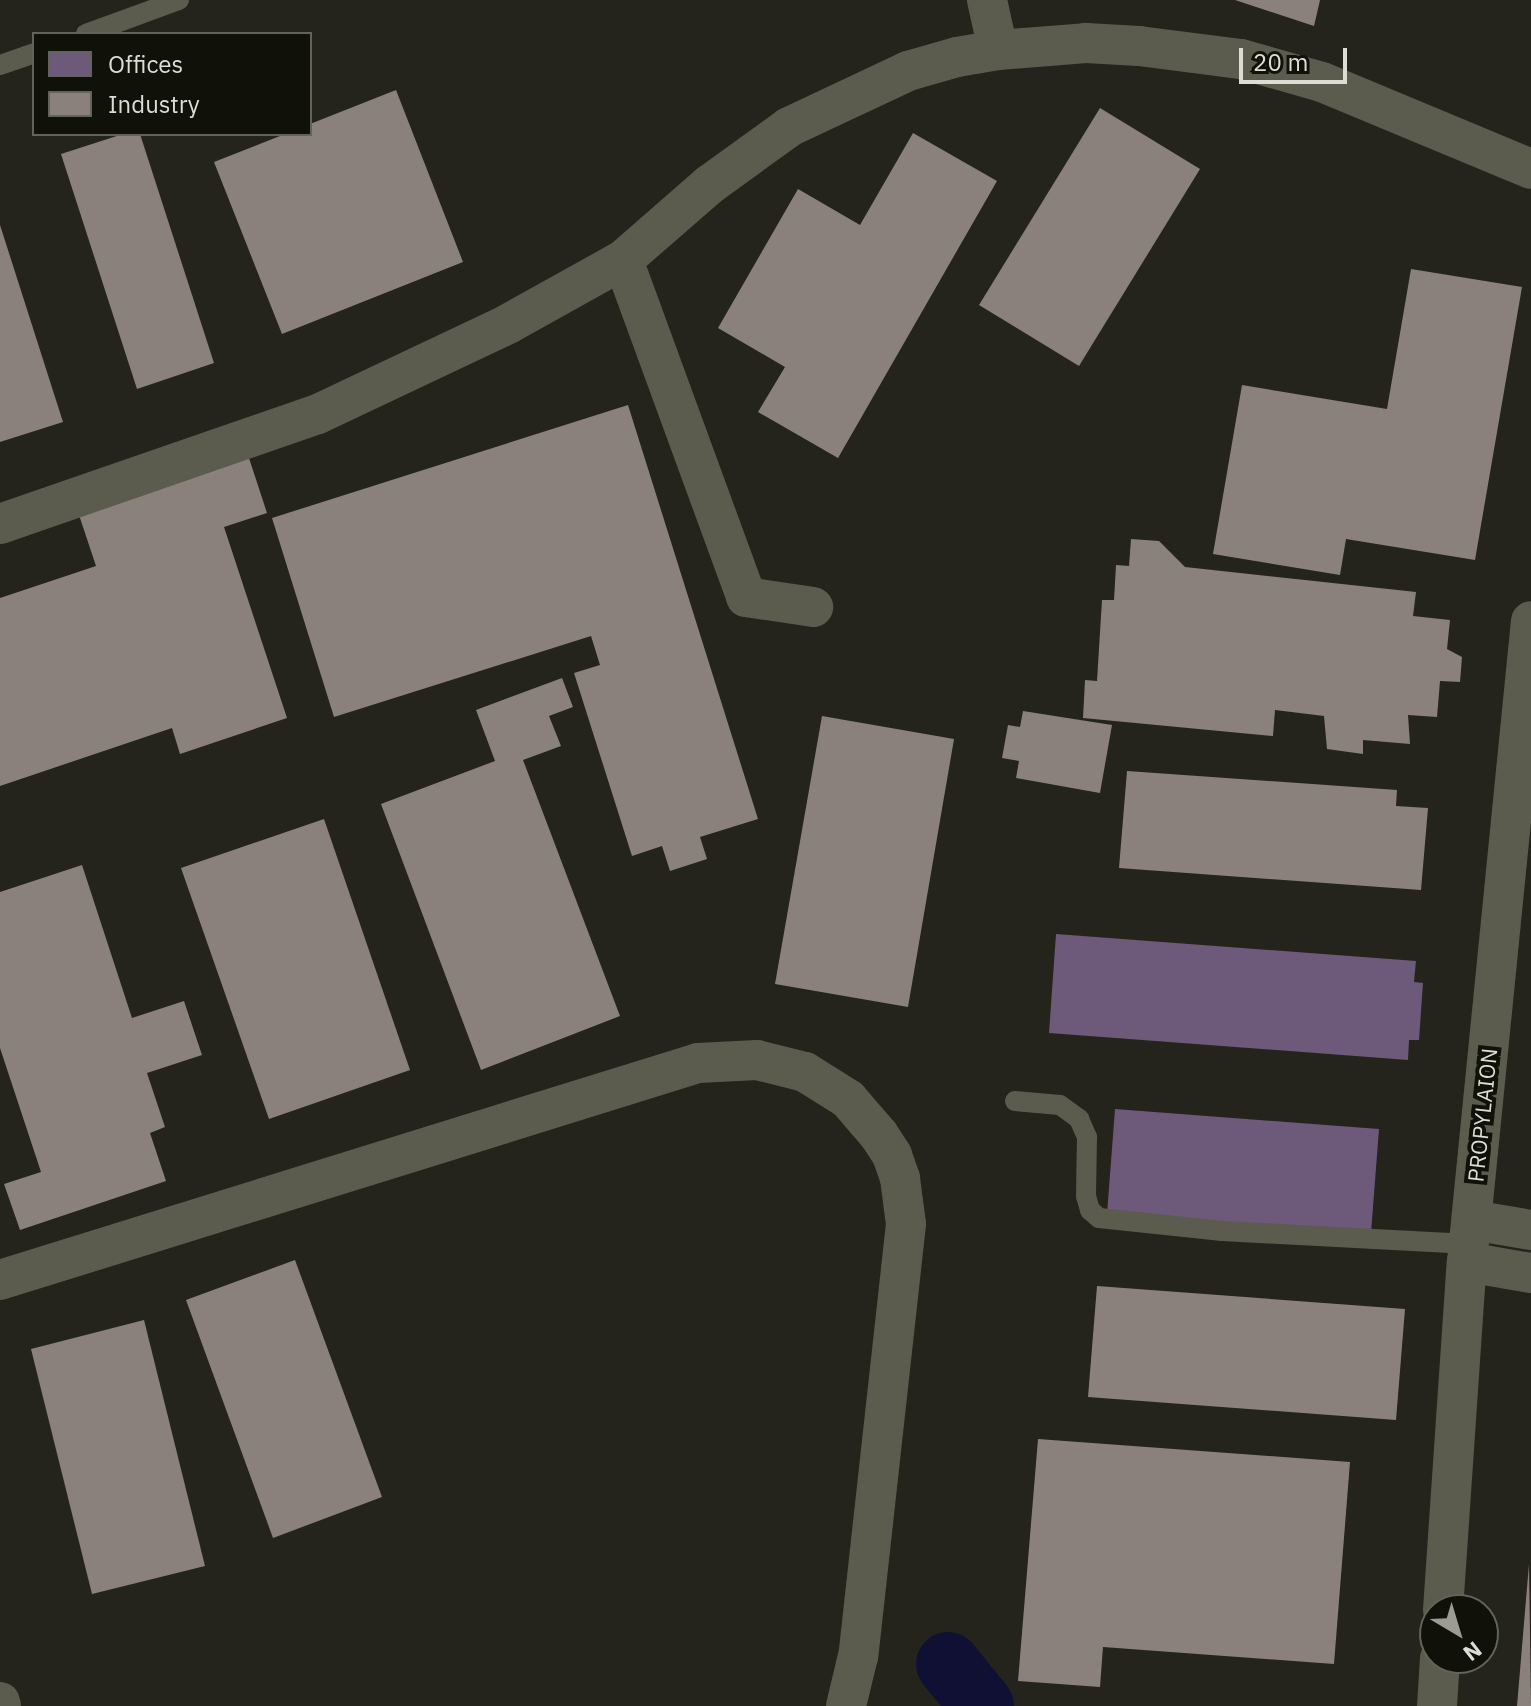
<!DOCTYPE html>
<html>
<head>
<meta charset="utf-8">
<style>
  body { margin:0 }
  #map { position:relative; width:1531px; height:1706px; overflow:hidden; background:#24241c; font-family:"IBM Plex Sans",sans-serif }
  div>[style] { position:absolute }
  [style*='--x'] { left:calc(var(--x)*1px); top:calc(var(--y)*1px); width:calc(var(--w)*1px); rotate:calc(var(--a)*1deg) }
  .offices>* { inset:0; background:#6d597a }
  .industry>* { inset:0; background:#8a817c }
  .river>* { height:64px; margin:-32px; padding:0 32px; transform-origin:32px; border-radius:32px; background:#101034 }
  .service>* { height:20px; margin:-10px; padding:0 10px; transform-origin:10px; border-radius:10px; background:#5b5b4e }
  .minor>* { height:40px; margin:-20px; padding:0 20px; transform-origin:20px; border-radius:20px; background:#5b5b4e }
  span { translate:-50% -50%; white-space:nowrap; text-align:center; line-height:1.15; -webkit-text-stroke:8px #101109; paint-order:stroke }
  .street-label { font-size:22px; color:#dcddd3 }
  .legend { position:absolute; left:32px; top:32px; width:280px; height:104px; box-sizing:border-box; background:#101109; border:2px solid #62635a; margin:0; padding:10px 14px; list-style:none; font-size:24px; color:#dcddd3 }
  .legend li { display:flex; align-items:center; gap:16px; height:40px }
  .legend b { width:40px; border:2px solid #62635a }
  .north { position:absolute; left:1419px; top:1594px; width:80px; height:80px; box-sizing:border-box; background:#101109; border:2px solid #62635a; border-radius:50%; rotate:142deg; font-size:22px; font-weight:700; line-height:32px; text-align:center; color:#dcddd3 }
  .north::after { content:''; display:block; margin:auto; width:28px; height:36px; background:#9c9c93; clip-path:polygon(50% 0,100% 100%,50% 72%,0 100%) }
  .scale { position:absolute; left:1239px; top:48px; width:108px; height:36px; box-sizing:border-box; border:4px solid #dcddd3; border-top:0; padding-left:10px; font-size:24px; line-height:28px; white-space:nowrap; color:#dcddd3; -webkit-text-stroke:6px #101109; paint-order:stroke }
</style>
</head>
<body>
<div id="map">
  <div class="offices">
    <i style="clip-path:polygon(1056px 934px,1416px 961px,1414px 982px,1423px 983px,1419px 1040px,1409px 1040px,1408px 1060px,1049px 1033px)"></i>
    <i style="clip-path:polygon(1115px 1109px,1379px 1129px,1371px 1233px,1107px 1214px)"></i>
  </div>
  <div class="industry">
    <i style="clip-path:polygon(1235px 0,1320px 0,1314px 26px)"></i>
    <i style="clip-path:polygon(396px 90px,463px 262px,282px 334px,214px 162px,285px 134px,310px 134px,310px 124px)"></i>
    <i style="clip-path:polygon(1100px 108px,1200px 169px,1079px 366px,979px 305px)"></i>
    <i style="clip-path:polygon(913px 133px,997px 181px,838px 458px,758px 412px,785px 367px,718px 328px,798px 189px,860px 225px)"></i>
    <i style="clip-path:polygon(123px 134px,140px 134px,214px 363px,137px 389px,61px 154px)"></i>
    <i style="clip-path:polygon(0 225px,63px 422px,0 442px)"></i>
    <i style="clip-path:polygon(1411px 269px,1522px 287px,1475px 560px,1346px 539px,1340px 575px,1213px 554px,1242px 385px,1387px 409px)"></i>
    <i style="clip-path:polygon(628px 405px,758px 819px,700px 837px,707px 859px,670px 871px,662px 846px,632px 856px,574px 673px,600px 665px,591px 636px,334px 717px,272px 518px)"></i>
    <i style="clip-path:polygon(248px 455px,267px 513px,224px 527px,287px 718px,180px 754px,172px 728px,0 786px,0 598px,96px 566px,78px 512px)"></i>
    <i style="clip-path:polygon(1131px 539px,1159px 541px,1185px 567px,1416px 592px,1413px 616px,1450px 620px,1447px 649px,1462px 657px,1460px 682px,1440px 681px,1437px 717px,1408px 715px,1410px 744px,1363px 740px,1363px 754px,1327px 749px,1324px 716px,1275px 710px,1273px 736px,1083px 718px,1085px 680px,1097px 681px,1102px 600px,1114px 600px,1116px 565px,1129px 566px)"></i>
    <i style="clip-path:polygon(562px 678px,573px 707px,549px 716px,561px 746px,523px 760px,620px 1016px,481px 1070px,381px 804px,495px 761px,476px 710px)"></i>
    <i style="clip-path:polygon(1023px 711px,1112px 725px,1100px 793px,1016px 778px,1019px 761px,1002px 758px,1008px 725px,1020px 727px)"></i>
    <i style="clip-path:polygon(822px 716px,954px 739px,908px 1007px,775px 984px)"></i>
    <i style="clip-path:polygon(1127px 771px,1397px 790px,1396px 806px,1428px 808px,1421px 890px,1119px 868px)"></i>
    <i style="clip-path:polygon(324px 819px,410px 1070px,269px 1119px,181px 868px)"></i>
    <i style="clip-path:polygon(82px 865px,132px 1018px,184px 1001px,202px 1055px,147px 1073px,165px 1127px,150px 1133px,166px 1181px,20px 1230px,4px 1184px,41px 1172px,0 1048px,0 892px)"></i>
    <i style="clip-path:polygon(295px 1260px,382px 1497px,273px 1538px,186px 1300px)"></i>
    <i style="clip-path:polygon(1097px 1286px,1405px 1309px,1396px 1420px,1088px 1397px)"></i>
    <i style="clip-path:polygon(144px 1320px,205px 1566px,92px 1594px,31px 1349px)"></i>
    <i style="clip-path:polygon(1038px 1439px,1350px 1462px,1334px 1664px,1103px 1647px,1100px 1687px,1018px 1681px)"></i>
    <i style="clip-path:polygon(1529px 1564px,1531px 1706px,1517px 1706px)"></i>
  </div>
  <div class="river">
    <i style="--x:948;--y:1664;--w:54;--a:51"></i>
  </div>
  <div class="service">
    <i style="--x:86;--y:34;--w:99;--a:-20.1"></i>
    <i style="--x:0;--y:65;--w:36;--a:-19"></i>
    <i style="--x:1015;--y:1101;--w:45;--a:5.1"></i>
    <i style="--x:1060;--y:1105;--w:24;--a:36"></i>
    <i style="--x:1079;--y:1119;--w:20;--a:66"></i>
    <i style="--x:1087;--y:1137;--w:59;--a:91"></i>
    <i style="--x:1086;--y:1196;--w:15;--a:74"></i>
    <i style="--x:1090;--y:1210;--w:12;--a:42"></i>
    <i style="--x:1099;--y:1218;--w:124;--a:6"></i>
    <i style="--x:1222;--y:1231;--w:247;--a:3"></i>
  </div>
  <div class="minor">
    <i style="--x:987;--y:0;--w:51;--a:77.6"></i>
    <i style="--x:623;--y:260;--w:359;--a:69.9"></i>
    <i style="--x:746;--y:597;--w:68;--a:8.5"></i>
    <i style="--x:0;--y:524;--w:336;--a:-19.1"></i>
    <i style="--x:318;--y:414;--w:210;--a:-25.3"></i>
    <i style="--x:508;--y:324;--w:132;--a:-29.1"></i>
    <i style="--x:623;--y:260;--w:114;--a:-41.1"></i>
    <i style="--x:709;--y:185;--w:99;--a:-35.9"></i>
    <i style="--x:789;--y:127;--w:132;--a:-25.2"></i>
    <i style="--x:908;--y:71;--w:51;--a:-15.9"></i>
    <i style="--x:957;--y:57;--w:42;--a:-9.7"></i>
    <i style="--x:998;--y:50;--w:88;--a:-4.5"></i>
    <i style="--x:1086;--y:43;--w:53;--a:3.2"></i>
    <i style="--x:1139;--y:46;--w:103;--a:7.3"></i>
    <i style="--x:1241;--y:59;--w:84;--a:15.9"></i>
    <i style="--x:1322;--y:82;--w:226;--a:22.6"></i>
    <i style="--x:1472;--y:1220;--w:60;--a:9.6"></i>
    <i style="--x:1467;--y:1262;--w:65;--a:9.8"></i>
    <i style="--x:0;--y:1280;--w:731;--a:-17.27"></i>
    <i style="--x:698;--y:1063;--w:59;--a:-2.9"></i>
    <i style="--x:757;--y:1060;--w:49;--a:14"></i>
    <i style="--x:805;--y:1072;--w:51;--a:32.1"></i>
    <i style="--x:848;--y:1099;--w:48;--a:49.3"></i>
    <i style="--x:879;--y:1135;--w:24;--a:57"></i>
    <i style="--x:892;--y:1155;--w:24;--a:71"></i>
    <i style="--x:900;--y:1178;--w:46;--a:82.6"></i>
    <i style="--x:906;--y:1224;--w:435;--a:96.3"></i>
    <i style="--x:858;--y:1656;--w:51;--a:103.5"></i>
    <i style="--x:1443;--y:1610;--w:349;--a:-86.1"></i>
    <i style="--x:1467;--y:1262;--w:644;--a:-84.3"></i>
    <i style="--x:0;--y:1702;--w:4;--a:76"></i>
    <i style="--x:1437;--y:1706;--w:48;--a:-86.4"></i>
  </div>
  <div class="street-label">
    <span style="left:1482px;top:1115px;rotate:-84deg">PROPYLAION</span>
  </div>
  <ul class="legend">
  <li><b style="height:22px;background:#6d597a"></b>Offices</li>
  <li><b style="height:22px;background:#8a817c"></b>Industry</li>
  </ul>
  <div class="north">N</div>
  <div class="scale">20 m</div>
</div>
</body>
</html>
